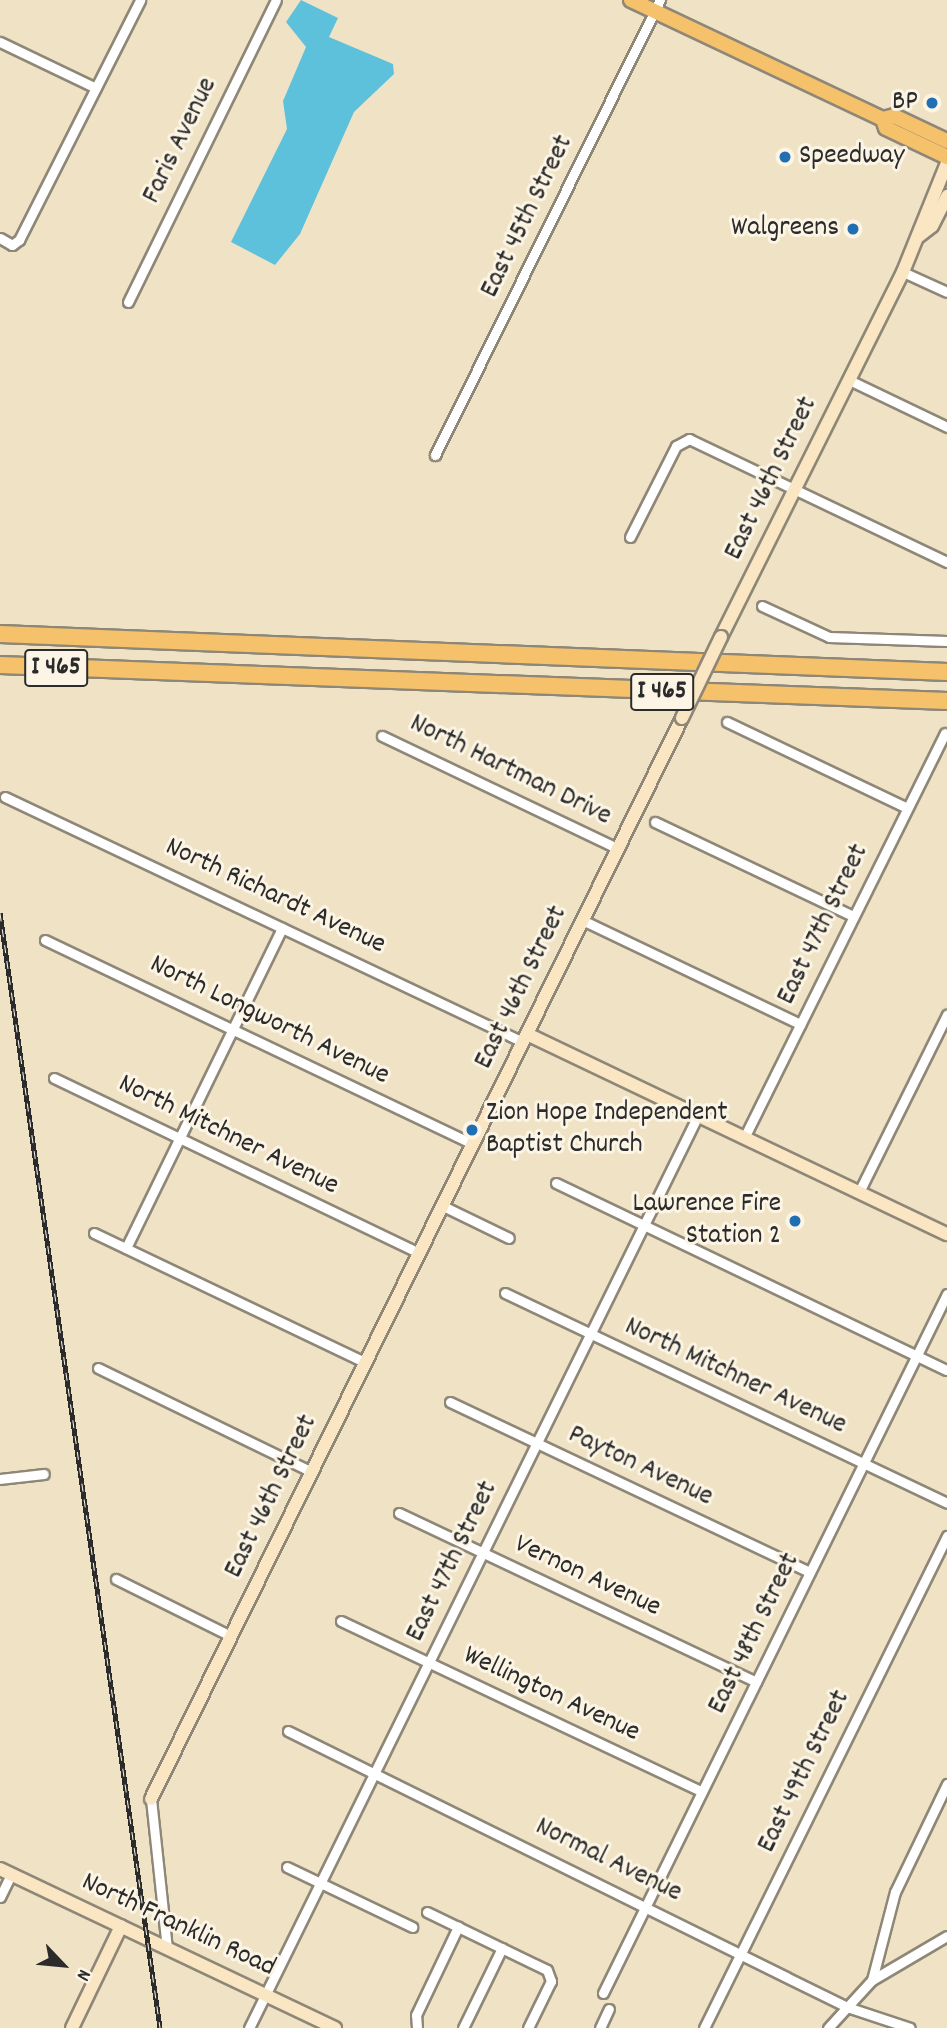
<!DOCTYPE html>
<html>
<head>
<meta charset="utf-8">
<style>
  body { margin:0 }
  #map { position:relative; width:947px; height:2028px; overflow:hidden; background:#f0e3c5; font-family:Dekko,sans-serif }
  div>[style] { position:absolute }
  [style*='--x'] { left:calc(var(--x)*1px); top:calc(var(--y)*1px); width:calc(var(--w)*1px); rotate:calc(var(--a)*1deg) }
  .water>* { inset:0; background:#5ec1dc }
  .roads { filter:drop-shadow(2px 0 #8e8778) drop-shadow(-2px 0 #8e8778) drop-shadow(0 2px #8e8778) drop-shadow(0 -2px #8e8778) }
  .street>* { height:9px; margin:-4.5px; padding:0 4.5px; transform-origin:4.5px; border-radius:4.5px; background:#fff }
  .secondary>* { height:12px; margin:-6px; padding:0 6px; transform-origin:6px; border-radius:6px; background:#fbe6c4 }
  .primary>* { height:14px; margin:-7px; padding:0 7px; transform-origin:7px; border-radius:7px; background:#f5c16b }
  .highway>* { height:16px; margin:-8px; padding:0 8px; transform-origin:8px; border-radius:8px; background:#f5c16b }
  .rail>* { height:5px; margin-top:-2.5px; transform-origin:0; background:repeating-linear-gradient(90deg,#fcf5e5 0 8px,#2b2b2b 0 16px); box-sizing:border-box; border-block:2px solid #2b2b2b }
  .bridges { filter:drop-shadow(2px 0 #8e8778) drop-shadow(-2px 0 #8e8778) drop-shadow(0 2px #8e8778) drop-shadow(0 -2px #8e8778) }
  .secondary-bridge>* { height:12px; margin:-6px; padding:0 6px; transform-origin:6px; border-radius:6px; background:#fbe6c4 }
  .dots>* { width:19px; height:19px; translate:-50% -50%; box-sizing:border-box; border:4px solid #fcf5e5; border-radius:50% }
  span { translate:-50% -50%; white-space:nowrap; text-align:center; line-height:1.15; -webkit-text-stroke:6px #fcf5e5; paint-order:stroke }
  .shield-label span { padding:2px 5px; background:#fcf5e5; border:2px solid; border-radius:5px; -webkit-text-stroke-width:0 }
  .shield-label { font-size:26px; color:#2b2b2b; font-weight:700 }
  .poi-label { font-size:28px; color:#2b2b2b }
  .right { translate:-100% -50%; text-align:right }
  .left { translate:0 -50%; text-align:left }
  .street-label { font-size:28px; color:#2b2b2b }
  .north { position:absolute; left:28px; top:1930px; width:70px; height:70px; -webkit-text-stroke:5px #fcf5e5; paint-order:stroke; rotate:116deg; font-size:19px; font-weight:700; line-height:28px; text-align:center; color:#2b2b2b }
  .north::after { content:''; display:block; margin:auto; width:24px; height:32px; background:#2b2b2b; clip-path:polygon(50% 0,100% 100%,50% 72%,0 100%) }
</style>
</head>
<body>
<div id="map">
  <div class="water">
    <i style="clip-path:polygon(301px 0,338px 18px,329px 37px,393px 64px,394px 74px,354px 112px,300px 234px,275px 265px,231px 242px,287px 129px,283px 101px,306px 47px,286px 22px)"></i>
  </div>
  <div class="roads">
    <div class="street">
      <i style="--x:0;--y:42;--w:106;--a:25.6"></i>
      <i style="--x:0;--y:238;--w:14;--a:30"></i>
      <i style="--x:12;--y:245;--w:9;--a:-36"></i>
      <i style="--x:19;--y:240;--w:269;--a:-63.2"></i>
      <i style="--x:903;--y:272;--w:48;--a:24.4"></i>
      <i style="--x:128;--y:302;--w:336;--a:-63.9"></i>
      <i style="--x:849;--y:380;--w:109;--a:25.6"></i>
      <i style="--x:435;--y:455;--w:508;--a:-63.69"></i>
      <i style="--x:630;--y:537;--w:102;--a:-63.2"></i>
      <i style="--x:676;--y:446;--w:15;--a:-28"></i>
      <i style="--x:689;--y:439;--w:286;--a:25.5"></i>
      <i style="--x:762;--y:606;--w:74;--a:24.8"></i>
      <i style="--x:829;--y:637;--w:118;--a:1.9"></i>
      <i style="--x:727;--y:722;--w:199;--a:25.5"></i>
      <i style="--x:382;--y:736;--w:260;--a:25.5"></i>
      <i style="--x:5;--y:797;--w:573;--a:25.31"></i>
      <i style="--x:655;--y:822;--w:219;--a:25.4"></i>
      <i style="--x:582;--y:920;--w:242;--a:25.5"></i>
      <i style="--x:45;--y:940;--w:474;--a:25.5"></i>
      <i style="--x:54;--y:1078;--w:405;--a:25.6"></i>
      <i style="--x:744;--y:1138;--w:452;--a:-63.6"></i>
      <i style="--x:556;--y:1183;--w:433;--a:25.6"></i>
      <i style="--x:859;--y:1192;--w:198;--a:-63.6"></i>
      <i style="--x:443;--y:1206;--w:73;--a:25.9"></i>
      <i style="--x:94;--y:1233;--w:301;--a:25.5"></i>
      <i style="--x:126;--y:1248;--w:356;--a:-64"></i>
      <i style="--x:505;--y:1293;--w:489;--a:25.4"></i>
      <i style="--x:98;--y:1368;--w:238;--a:25.9"></i>
      <i style="--x:450;--y:1402;--w:398;--a:25.3"></i>
      <i style="--x:0;--y:1479;--w:44;--a:-6.5"></i>
      <i style="--x:399;--y:1513;--w:395;--a:25.3"></i>
      <i style="--x:116;--y:1579;--w:128;--a:26.4"></i>
      <i style="--x:341;--y:1621;--w:399;--a:25.3"></i>
      <i style="--x:288;--y:1731;--w:623;--a:26.28"></i>
      <i style="--x:847;--y:2007;--w:66;--a:18.4"></i>
      <i style="--x:151;--y:1799;--w:150;--a:83.9"></i>
      <i style="--x:287;--y:1867;--w:139;--a:25.6"></i>
      <i style="--x:0;--y:1897;--w:25;--a:-64"></i>
      <i style="--x:427;--y:1912;--w:133;--a:25.8"></i>
      <i style="--x:547;--y:1970;--w:12;--a:70"></i>
      <i style="--x:551;--y:1981;--w:52;--a:116.1"></i>
      <i style="--x:872;--y:1980;--w:87;--a:-30.4"></i>
      <i style="--x:603;--y:1993;--w:779;--a:-63.8"></i>
      <i style="--x:249;--y:2028;--w:1017;--a:-63.81"></i>
      <i style="--x:417;--y:2028;--w:13;--a:-94"></i>
      <i style="--x:416;--y:2015;--w:98;--a:-64.5"></i>
      <i style="--x:463;--y:2028;--w:89;--a:-64"></i>
      <i style="--x:600;--y:2028;--w:21;--a:-65"></i>
      <i style="--x:704;--y:2028;--w:549;--a:-63.72"></i>
      <i style="--x:828;--y:2028;--w:65;--a:-47.5"></i>
      <i style="--x:872;--y:1980;--w:91;--a:-75.4"></i>
      <i style="--x:895;--y:1892;--w:120;--a:-64.3"></i>
    </div>
    <div class="secondary">
      <i style="--x:919;--y:236;--w:16;--a:-38"></i>
      <i style="--x:932;--y:226;--w:34;--a:-63"></i>
      <i style="--x:721;--y:637;--w:408;--a:-63.5"></i>
      <i style="--x:903;--y:272;--w:118;--a:-68"></i>
      <i style="--x:527;--y:1034;--w:465;--a:25.5"></i>
      <i style="--x:151;--y:1799;--w:1204;--a:-63.84"></i>
      <i style="--x:0;--y:1869;--w:371;--a:25.4"></i>
      <i style="--x:72;--y:2028;--w:113;--a:-64.3"></i>
    </div>
    <div class="primary">
      <i style="--x:631;--y:0;--w:279;--a:25.3"></i>
      <i style="--x:883;--y:119;--w:9;--a:72"></i>
      <i style="--x:886;--y:128;--w:68;--a:25.4"></i>
      <i style="--x:883;--y:119;--w:11;--a:-15"></i>
      <i style="--x:894;--y:116;--w:59;--a:25.3"></i>
    </div>
    <div class="highway">
      <i style="--x:0;--y:634;--w:948;--a:2.3"></i>
      <i style="--x:0;--y:665;--w:948;--a:2.18"></i>
    </div>
  </div>
  <div class="rail">
    <i style="--x:0;--y:913;--w:1126;--a:81.83"></i>
  </div>
  <div class="bridges">
    <div class="secondary-bridge">
      <i style="--x:682;--y:718;--w:90;--a:-64.3"></i>
    </div>
  </div>
  <div class="dots">
    <i style="left:932px;top:103px;background:#1f6fb2"></i>
    <i style="left:785px;top:157px;background:#1f6fb2"></i>
    <i style="left:853px;top:229px;background:#1f6fb2"></i>
    <i style="left:472px;top:1130px;background:#1f6fb2"></i>
    <i style="left:795px;top:1221px;background:#1f6fb2"></i>
  </div>
  <div class="shield-label">
    <span style="left:56px;top:668px">I 465</span>
    <span style="left:662px;top:692px">I 465</span>
  </div>
  <div class="poi-label">
    <span class="right" style="left:918px;top:103px">BP</span>
    <span class="left" style="left:799px;top:157px">Speedway</span>
    <span class="right" style="left:839px;top:229px">Walgreens</span>
    <span class="left" style="left:486px;top:1130px">Zion Hope Independent<br>Baptist Church</span>
    <span class="right" style="left:781px;top:1221px">Lawrence Fire<br>Station 2</span>
  </div>
  <div class="street-label">
    <span style="left:181px;top:141px;rotate:-64deg">Faris Avenue</span>
    <span style="left:528px;top:217px;rotate:-64deg">East 45th Street</span>
    <span style="left:772px;top:479px;rotate:-64deg">East 46th Street</span>
    <span style="left:510px;top:771px;rotate:26deg">North Hartman Drive</span>
    <span style="left:275px;top:897px;rotate:25deg">North Richardt Avenue</span>
    <span style="left:824px;top:925px;rotate:-64deg">East 47th Street</span>
    <span style="left:522px;top:988px;rotate:-64deg">East 46th Street</span>
    <span style="left:269px;top:1021px;rotate:26deg">North Longworth Avenue</span>
    <span style="left:228px;top:1136px;rotate:26deg">North Mitchner Avenue</span>
    <span style="left:735px;top:1377px;rotate:25deg">North Mitchner Avenue</span>
    <span style="left:640px;top:1467px;rotate:25deg">Payton Avenue</span>
    <span style="left:272px;top:1497px;rotate:-64deg">East 46th Street</span>
    <span style="left:453px;top:1562px;rotate:-64deg">East 47th Street</span>
    <span style="left:587px;top:1577px;rotate:25deg">Vernon Avenue</span>
    <span style="left:755px;top:1634px;rotate:-64deg">East 48th Street</span>
    <span style="left:551px;top:1695px;rotate:25deg">Wellington Avenue</span>
    <span style="left:805px;top:1772px;rotate:-64deg">East 49th Street</span>
    <span style="left:608px;top:1861px;rotate:26deg">Normal Avenue</span>
    <span style="left:178px;top:1926px;rotate:25deg">North Franklin Road</span>
  </div>
  <div class="north">N</div>
</div>
</body>
</html>
